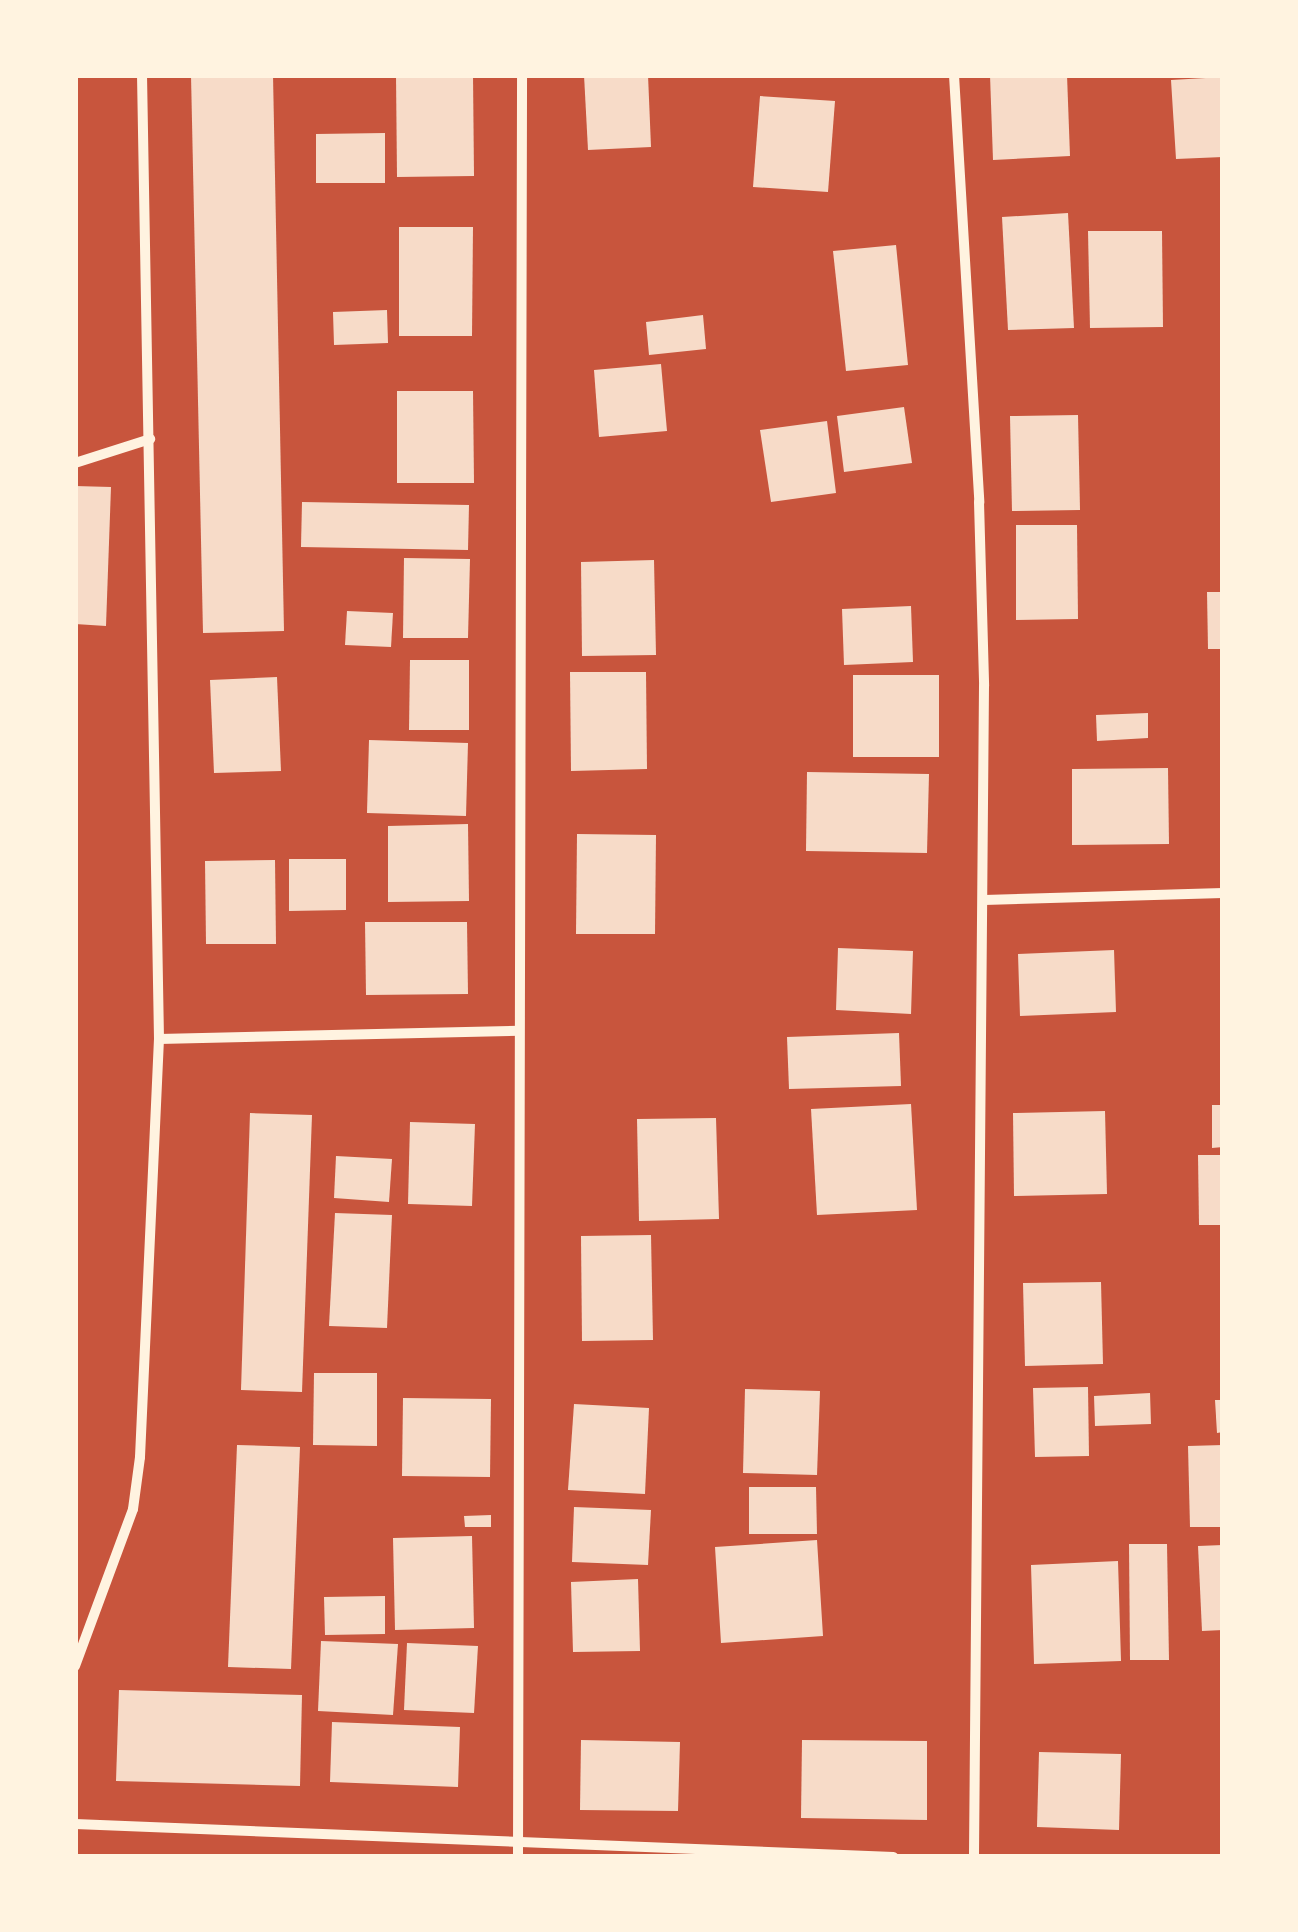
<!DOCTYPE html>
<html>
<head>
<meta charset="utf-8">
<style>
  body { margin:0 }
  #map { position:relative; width:1298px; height:1932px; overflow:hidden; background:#c8553d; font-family:Figtree,sans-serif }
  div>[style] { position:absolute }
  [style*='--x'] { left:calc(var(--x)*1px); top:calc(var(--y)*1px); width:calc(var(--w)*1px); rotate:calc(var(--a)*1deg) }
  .building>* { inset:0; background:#f7dbc8 }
  .minor>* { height:10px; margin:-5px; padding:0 5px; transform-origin:5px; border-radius:5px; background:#fff3e0 }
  span { translate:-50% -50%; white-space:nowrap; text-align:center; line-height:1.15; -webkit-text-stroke:8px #fff3e0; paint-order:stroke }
  .frame { position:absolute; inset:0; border:78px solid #fff3e0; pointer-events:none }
</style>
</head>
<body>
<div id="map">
  <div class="building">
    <i style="clip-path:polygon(191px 75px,273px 75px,284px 631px,203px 633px)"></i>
    <i style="clip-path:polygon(396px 75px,473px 75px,474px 176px,397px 177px)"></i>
    <i style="clip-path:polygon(584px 75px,648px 75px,651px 147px,588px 150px)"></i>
    <i style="clip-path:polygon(990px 75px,1067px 75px,1070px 156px,993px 160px)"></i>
    <i style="clip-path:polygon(1223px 77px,1223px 157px,1176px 159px,1171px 80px)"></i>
    <i style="clip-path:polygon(760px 96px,835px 101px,828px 192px,753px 187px)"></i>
    <i style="clip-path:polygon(385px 133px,385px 183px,316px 183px,316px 134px)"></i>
    <i style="clip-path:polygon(1068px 213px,1074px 328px,1008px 330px,1002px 217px)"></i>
    <i style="clip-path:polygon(399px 227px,473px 227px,472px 336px,399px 336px)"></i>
    <i style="clip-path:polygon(1088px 231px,1162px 231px,1163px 327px,1090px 328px)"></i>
    <i style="clip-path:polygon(896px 245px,908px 365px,846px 371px,833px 251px)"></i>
    <i style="clip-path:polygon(387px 310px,388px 343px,334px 345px,333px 312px)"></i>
    <i style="clip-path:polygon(703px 315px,706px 349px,649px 355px,646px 322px)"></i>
    <i style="clip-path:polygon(661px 364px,667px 431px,599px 437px,594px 370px)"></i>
    <i style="clip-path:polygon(397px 391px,473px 391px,474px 483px,397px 483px)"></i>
    <i style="clip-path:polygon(904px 407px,912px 463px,844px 472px,837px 416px)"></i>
    <i style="clip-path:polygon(1078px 415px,1080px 510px,1012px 511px,1010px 416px)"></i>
    <i style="clip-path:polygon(827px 421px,836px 493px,771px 502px,760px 430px)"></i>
    <i style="clip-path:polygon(75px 486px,111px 487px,106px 626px,75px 624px)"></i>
    <i style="clip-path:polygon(302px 502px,469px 505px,468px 550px,301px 547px)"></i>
    <i style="clip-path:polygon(1016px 525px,1077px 525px,1078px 619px,1016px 620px)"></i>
    <i style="clip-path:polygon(404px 558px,470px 559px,468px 638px,403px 638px)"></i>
    <i style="clip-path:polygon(654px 560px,656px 655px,582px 656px,581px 562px)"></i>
    <i style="clip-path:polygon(1207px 592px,1223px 592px,1223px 649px,1208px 649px)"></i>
    <i style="clip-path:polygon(911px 606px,913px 662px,844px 665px,842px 609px)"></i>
    <i style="clip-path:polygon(347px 611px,393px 613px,391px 647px,345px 645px)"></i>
    <i style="clip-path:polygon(410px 660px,469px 660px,469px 730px,409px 730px)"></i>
    <i style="clip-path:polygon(570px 672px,646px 672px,647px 769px,571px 771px)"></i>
    <i style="clip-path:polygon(853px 675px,939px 675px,939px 757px,853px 757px)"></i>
    <i style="clip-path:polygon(277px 677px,281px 771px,214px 773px,210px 680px)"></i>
    <i style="clip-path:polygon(1148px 713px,1148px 738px,1097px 741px,1096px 715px)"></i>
    <i style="clip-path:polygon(369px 740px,468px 743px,466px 816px,367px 813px)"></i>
    <i style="clip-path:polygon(1168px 768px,1169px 844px,1072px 845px,1072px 769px)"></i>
    <i style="clip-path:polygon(807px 772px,929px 774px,927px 853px,806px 851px)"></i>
    <i style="clip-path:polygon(468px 824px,469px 901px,388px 902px,388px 826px)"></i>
    <i style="clip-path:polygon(577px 834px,656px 835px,655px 934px,576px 934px)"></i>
    <i style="clip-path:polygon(289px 859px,346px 859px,346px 910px,289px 911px)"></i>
    <i style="clip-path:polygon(275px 860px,276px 944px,206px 944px,205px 861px)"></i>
    <i style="clip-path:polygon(365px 922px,467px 922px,468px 994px,366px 995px)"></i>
    <i style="clip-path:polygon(838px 948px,913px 951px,911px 1014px,836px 1010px)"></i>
    <i style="clip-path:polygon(1114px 950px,1116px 1012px,1020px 1016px,1018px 954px)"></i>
    <i style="clip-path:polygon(899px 1033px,901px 1086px,789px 1089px,787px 1037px)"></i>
    <i style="clip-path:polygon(911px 1104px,917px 1210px,817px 1215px,811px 1109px)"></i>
    <i style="clip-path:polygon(1212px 1105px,1223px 1105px,1223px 1147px,1212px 1148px)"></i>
    <i style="clip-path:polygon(1105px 1111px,1107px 1194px,1014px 1196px,1013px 1113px)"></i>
    <i style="clip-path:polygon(250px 1113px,312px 1115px,302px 1392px,241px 1390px)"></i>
    <i style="clip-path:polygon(716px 1118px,719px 1219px,639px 1221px,637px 1119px)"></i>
    <i style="clip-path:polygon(410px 1122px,475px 1124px,472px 1206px,408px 1204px)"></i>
    <i style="clip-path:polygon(1198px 1155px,1223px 1155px,1223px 1225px,1199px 1225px)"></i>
    <i style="clip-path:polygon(336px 1156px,392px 1159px,389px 1202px,334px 1198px)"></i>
    <i style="clip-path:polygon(335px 1213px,392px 1215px,387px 1328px,329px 1326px)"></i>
    <i style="clip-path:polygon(651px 1235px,653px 1340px,582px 1341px,581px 1236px)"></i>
    <i style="clip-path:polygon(1101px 1282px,1103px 1364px,1025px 1366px,1023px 1283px)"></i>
    <i style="clip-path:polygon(314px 1373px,377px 1373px,377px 1446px,313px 1445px)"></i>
    <i style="clip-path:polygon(1088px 1387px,1089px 1456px,1035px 1457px,1033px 1388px)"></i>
    <i style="clip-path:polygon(745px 1389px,820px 1391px,817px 1475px,743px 1473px)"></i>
    <i style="clip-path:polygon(1150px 1393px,1151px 1424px,1095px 1426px,1094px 1396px)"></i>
    <i style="clip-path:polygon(403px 1398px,491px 1399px,490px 1477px,402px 1476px)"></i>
    <i style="clip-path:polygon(1215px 1400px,1223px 1400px,1223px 1432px,1217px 1433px)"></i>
    <i style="clip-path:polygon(574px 1404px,649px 1408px,645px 1494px,568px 1490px)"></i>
    <i style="clip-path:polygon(237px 1445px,300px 1447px,291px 1669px,228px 1667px)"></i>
    <i style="clip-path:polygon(1223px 1445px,1223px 1527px,1190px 1527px,1188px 1446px)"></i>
    <i style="clip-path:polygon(749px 1487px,816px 1487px,817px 1534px,749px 1534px)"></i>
    <i style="clip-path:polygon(574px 1507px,651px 1510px,648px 1565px,572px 1562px)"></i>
    <i style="clip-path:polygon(491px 1515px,491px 1527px,465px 1527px,464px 1516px)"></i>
    <i style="clip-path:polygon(472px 1536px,474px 1628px,395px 1630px,393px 1538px)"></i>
    <i style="clip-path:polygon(817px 1540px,823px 1636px,721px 1643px,715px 1547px)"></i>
    <i style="clip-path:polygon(1129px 1544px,1167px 1544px,1169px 1660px,1130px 1660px)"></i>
    <i style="clip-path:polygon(1223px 1545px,1223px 1630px,1202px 1631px,1198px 1546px)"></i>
    <i style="clip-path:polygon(1118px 1561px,1121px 1661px,1034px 1664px,1031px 1565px)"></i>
    <i style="clip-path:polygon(638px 1579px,640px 1651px,573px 1652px,571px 1582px)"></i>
    <i style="clip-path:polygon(385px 1596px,385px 1634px,325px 1635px,324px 1597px)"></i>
    <i style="clip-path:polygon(321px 1641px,398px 1644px,393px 1715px,318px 1711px)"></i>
    <i style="clip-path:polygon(407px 1643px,478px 1646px,474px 1713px,404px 1710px)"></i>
    <i style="clip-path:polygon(119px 1690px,302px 1695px,300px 1786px,116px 1781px)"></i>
    <i style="clip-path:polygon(332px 1722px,460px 1727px,458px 1787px,330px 1782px)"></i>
    <i style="clip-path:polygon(581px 1740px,680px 1742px,678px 1811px,580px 1810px)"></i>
    <i style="clip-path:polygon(802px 1740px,927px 1741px,927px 1820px,801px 1818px)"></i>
    <i style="clip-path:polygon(1039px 1752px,1121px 1754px,1119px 1830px,1037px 1827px)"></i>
  </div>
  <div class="minor">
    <i style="--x:954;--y:75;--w:428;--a:86.6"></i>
    <i style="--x:979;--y:502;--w:184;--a:88.4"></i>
    <i style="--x:984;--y:686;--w:1171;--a:90.49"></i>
    <i style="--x:75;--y:463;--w:79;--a:-17.7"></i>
    <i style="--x:984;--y:900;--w:239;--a:-1.7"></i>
    <i style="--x:159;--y:1039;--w:360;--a:-1.3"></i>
    <i style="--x:75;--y:1666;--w:167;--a:-69.7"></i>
    <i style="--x:133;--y:1509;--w:52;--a:-82.3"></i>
    <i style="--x:140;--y:1457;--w:418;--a:-87.4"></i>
    <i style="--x:159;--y:1039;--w:964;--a:-91.01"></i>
    <i style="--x:75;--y:1824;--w:819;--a:2.31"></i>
    <i style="--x:518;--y:1857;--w:1782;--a:-89.87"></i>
  </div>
  <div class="frame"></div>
</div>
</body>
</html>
